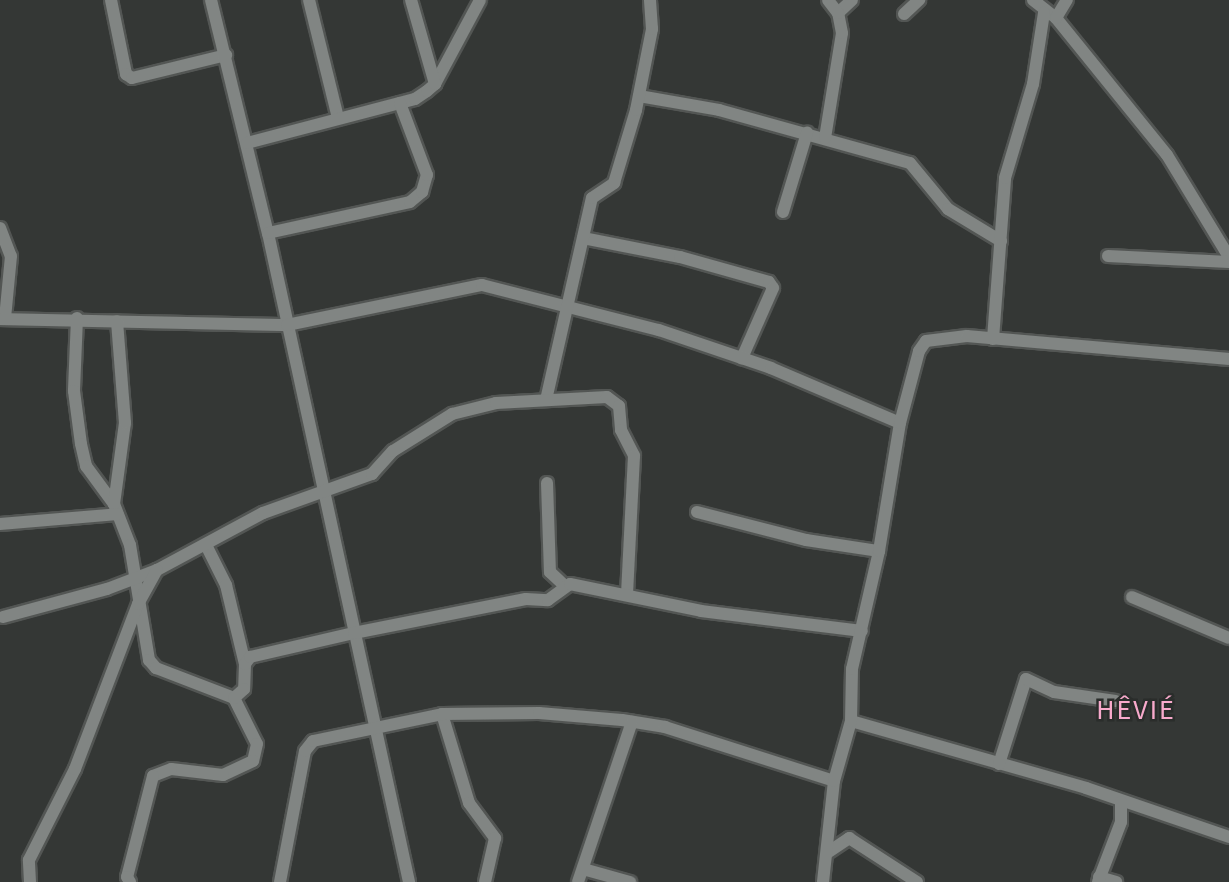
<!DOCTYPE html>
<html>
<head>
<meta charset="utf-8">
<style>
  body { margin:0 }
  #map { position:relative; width:1229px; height:882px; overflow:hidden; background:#343735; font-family:"Source Sans 3",sans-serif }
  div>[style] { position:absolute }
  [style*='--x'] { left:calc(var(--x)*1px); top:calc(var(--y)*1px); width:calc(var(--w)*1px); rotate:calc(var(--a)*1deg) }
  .roads { filter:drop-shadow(2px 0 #535654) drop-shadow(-2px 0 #535654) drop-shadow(0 2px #535654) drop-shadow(0 -2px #535654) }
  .minor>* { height:12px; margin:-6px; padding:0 6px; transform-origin:6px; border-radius:6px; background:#818583 }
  span { translate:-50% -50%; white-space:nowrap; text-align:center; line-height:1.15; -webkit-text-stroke:5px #2a2d2b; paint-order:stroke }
  .quarter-label { font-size:28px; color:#f8aacc; letter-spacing:2px }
</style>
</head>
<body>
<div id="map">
  <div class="roads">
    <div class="minor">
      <i style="--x:111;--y:0;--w:76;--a:78.5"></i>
      <i style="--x:126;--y:74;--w:7;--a:34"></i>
      <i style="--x:132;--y:78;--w:97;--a:-13.7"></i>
      <i style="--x:211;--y:0;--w:240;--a:76.3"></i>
      <i style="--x:268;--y:233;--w:664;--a:77.74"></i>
      <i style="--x:309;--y:0;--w:122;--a:76.2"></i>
      <i style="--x:1033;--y:0;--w:29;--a:38"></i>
      <i style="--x:1056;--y:18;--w:176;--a:51"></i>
      <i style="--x:1167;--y:155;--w:119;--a:58.7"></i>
      <i style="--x:838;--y:13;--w:19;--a:-43"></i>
      <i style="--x:904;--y:14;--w:21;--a:-43"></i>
      <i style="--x:1056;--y:18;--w:21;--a:-59"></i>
      <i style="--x:435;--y:84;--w:95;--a:-61.8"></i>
      <i style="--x:639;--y:96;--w:81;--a:9.9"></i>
      <i style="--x:719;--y:110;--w:198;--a:15.5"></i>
      <i style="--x:910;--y:163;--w:60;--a:50.4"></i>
      <i style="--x:948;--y:209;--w:62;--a:31.1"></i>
      <i style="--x:825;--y:138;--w:106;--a:-80.8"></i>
      <i style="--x:842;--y:33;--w:20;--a:-101"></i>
      <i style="--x:838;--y:13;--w:16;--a:-128"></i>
      <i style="--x:247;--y:143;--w:174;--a:-14.7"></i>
      <i style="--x:415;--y:99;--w:14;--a:-34"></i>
      <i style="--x:427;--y:91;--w:11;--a:-41"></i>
      <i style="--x:435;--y:84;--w:87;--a:-105.9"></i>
      <i style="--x:783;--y:212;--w:83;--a:-73.1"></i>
      <i style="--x:0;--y:228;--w:30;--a:69"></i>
      <i style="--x:11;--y:256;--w:62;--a:95.5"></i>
      <i style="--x:268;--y:233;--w:145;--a:-12.3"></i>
      <i style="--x:410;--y:202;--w:16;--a:-40"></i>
      <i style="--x:422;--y:192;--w:18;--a:-74"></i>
      <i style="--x:427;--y:175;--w:77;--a:-110.6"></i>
      <i style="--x:583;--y:238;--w:99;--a:11.1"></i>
      <i style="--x:680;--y:257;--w:92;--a:15.7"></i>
      <i style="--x:769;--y:282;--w:7;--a:56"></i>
      <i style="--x:773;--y:288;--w:77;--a:113.9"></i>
      <i style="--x:1108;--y:256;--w:121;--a:2.8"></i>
      <i style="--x:77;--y:318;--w:73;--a:92.4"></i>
      <i style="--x:74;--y:391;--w:53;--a:82.5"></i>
      <i style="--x:81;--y:444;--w:23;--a:77"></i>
      <i style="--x:86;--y:466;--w:47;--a:53.6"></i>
      <i style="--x:114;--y:504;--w:44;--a:68.7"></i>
      <i style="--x:130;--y:545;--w:117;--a:80.6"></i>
      <i style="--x:149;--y:660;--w:11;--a:49"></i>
      <i style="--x:156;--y:668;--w:84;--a:21"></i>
      <i style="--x:234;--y:698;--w:51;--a:63.4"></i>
      <i style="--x:257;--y:744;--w:17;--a:103"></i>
      <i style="--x:253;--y:761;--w:33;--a:155"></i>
      <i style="--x:223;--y:775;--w:52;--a:-173.4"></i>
      <i style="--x:171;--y:769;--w:19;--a:159"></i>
      <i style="--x:153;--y:776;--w:104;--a:104.4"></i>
      <i style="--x:127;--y:877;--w:6;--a:59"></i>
      <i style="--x:0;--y:319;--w:287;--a:1.2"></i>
      <i style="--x:287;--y:325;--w:199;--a:-11.6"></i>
      <i style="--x:482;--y:285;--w:183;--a:14.3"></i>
      <i style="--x:659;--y:330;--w:118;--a:18.7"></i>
      <i style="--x:771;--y:368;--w:140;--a:23.1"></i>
      <i style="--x:993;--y:339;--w:161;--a:-85.7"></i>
      <i style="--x:1005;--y:178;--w:98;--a:-73.4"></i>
      <i style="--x:1033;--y:84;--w:72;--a:-81.2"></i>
      <i style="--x:546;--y:400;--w:207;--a:-77.2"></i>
      <i style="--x:592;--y:198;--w:27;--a:-34"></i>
      <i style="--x:614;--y:183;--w:76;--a:-73.2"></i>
      <i style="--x:636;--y:110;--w:83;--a:-78.8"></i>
      <i style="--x:652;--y:29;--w:29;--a:-94"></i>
      <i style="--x:547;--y:483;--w:89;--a:88.1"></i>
      <i style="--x:550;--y:572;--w:21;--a:43"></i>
      <i style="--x:114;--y:504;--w:82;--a:-82.3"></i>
      <i style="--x:125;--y:423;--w:102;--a:-94.5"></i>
      <i style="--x:697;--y:512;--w:113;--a:14.4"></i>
      <i style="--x:806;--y:540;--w:74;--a:8.6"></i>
      <i style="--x:0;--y:524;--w:118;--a:-4.8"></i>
      <i style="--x:206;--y:545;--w:45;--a:63.4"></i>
      <i style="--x:226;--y:585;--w:81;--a:76.5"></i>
      <i style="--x:245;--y:664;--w:25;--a:92"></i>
      <i style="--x:244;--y:689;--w:13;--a:138"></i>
      <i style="--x:1132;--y:597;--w:105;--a:22.9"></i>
      <i style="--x:3;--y:617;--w:108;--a:-15.1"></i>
      <i style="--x:107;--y:589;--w:53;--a:-20.8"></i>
      <i style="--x:157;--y:570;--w:120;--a:-28.3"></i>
      <i style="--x:263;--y:513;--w:116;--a:-19.7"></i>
      <i style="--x:372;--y:474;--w:31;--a:-48"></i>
      <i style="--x:393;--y:451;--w:70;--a:-32.1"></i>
      <i style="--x:452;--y:414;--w:45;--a:-14"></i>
      <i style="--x:496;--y:403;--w:111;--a:-3.1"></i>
      <i style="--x:607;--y:397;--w:15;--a:37"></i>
      <i style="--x:619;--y:406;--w:24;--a:85"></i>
      <i style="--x:621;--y:430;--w:29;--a:63"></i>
      <i style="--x:634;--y:456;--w:138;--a:92.9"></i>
      <i style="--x:245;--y:664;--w:9;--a:-54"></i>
      <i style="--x:250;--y:657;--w:107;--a:-13"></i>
      <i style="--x:354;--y:633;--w:175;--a:-11.2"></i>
      <i style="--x:526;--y:599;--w:22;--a:3"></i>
      <i style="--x:548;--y:600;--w:27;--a:-36"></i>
      <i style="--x:570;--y:584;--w:134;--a:11.6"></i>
      <i style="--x:701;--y:611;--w:162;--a:7.1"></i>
      <i style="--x:442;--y:714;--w:93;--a:73.1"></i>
      <i style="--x:469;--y:803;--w:44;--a:53.4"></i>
      <i style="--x:495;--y:838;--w:45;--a:102.8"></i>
      <i style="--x:851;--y:721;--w:244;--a:15.9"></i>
      <i style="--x:1086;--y:788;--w:151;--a:18.9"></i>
      <i style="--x:999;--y:764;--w:89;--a:-72.4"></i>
      <i style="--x:1026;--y:679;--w:31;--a:25"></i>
      <i style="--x:1054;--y:692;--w:62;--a:8.4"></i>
      <i style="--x:827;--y:853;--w:27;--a:-34"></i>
      <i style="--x:849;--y:838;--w:81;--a:32.9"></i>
      <i style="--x:583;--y:869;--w:49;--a:15.5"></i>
      <i style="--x:1099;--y:877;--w:18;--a:16"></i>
      <i style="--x:30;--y:882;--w:22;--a:-93"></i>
      <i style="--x:29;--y:860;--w:102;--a:-63.2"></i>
      <i style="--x:75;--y:769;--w:177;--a:-69.1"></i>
      <i style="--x:138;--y:604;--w:39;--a:-61"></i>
      <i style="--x:280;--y:882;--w:133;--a:-79.2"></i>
      <i style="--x:305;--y:751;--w:13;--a:-51"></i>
      <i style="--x:313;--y:741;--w:132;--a:-11.8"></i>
      <i style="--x:442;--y:714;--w:97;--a:-0.6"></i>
      <i style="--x:539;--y:713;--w:83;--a:4.8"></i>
      <i style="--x:622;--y:720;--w:44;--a:9.2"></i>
      <i style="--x:665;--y:727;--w:177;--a:17.7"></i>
      <i style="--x:578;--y:882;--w:169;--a:-71.4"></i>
      <i style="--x:823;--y:882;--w:102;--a:-83.8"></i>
      <i style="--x:834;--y:781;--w:62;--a:-74.2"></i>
      <i style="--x:851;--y:721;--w:52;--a:-88.9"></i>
      <i style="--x:852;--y:669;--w:121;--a:-77.1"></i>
      <i style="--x:879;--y:551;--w:130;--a:-80.7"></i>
      <i style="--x:900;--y:423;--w:74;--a:-75.2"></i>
      <i style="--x:919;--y:351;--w:12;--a:-55"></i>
      <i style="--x:926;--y:341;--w:41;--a:-7"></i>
      <i style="--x:967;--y:336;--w:263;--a:5"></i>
      <i style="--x:1098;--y:882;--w:64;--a:-69"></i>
      <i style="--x:1121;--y:822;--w:20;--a:-90"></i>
    </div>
  </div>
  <div class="quarter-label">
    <span style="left:1136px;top:710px">HÊVIÉ</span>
  </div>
</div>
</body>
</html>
